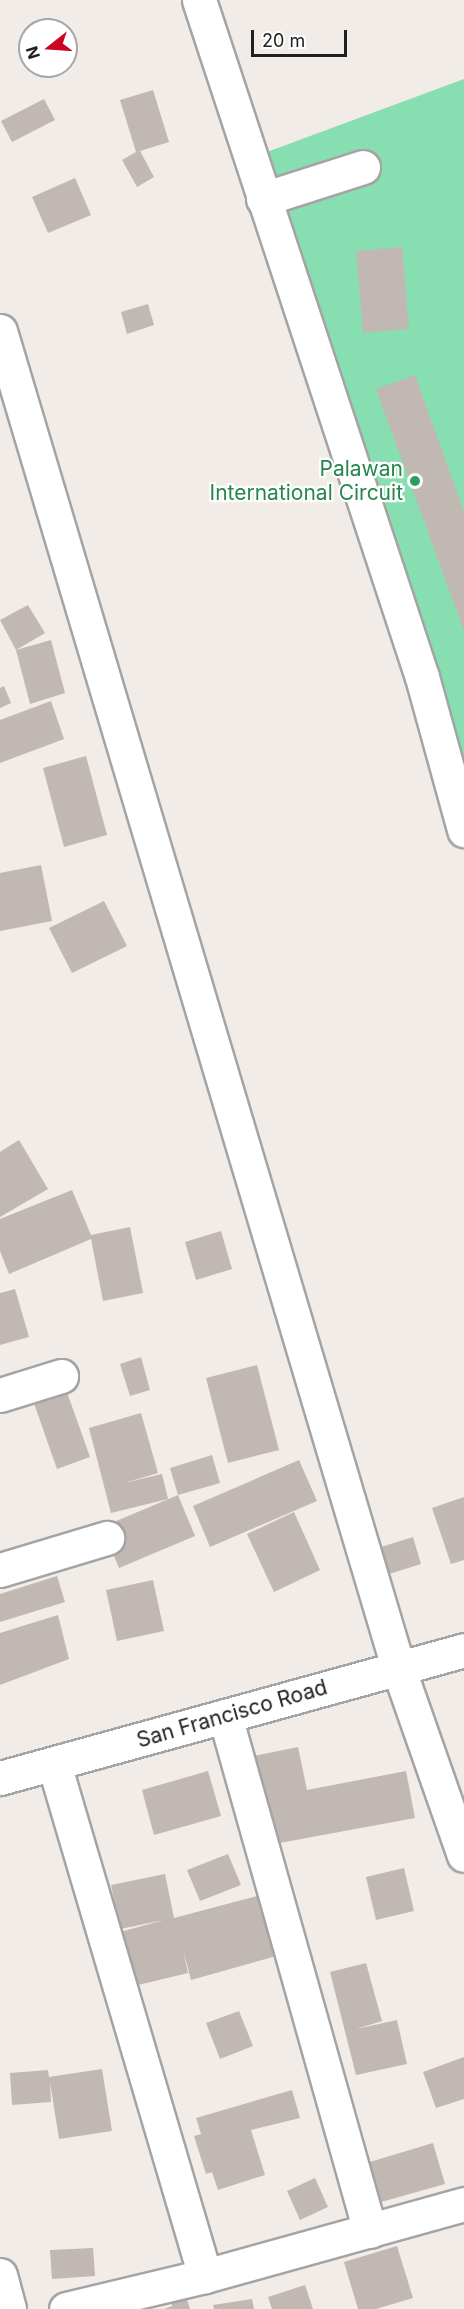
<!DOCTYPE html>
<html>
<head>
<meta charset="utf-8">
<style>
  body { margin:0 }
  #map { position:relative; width:464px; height:2309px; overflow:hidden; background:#f1ece7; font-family:Inter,sans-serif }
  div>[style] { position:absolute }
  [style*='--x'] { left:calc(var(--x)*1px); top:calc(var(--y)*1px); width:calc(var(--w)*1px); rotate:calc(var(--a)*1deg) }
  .pitch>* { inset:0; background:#87deb0 }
  .building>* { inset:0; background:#c1b7b3 }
  .roads { filter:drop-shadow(2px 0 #a4a4a4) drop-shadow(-2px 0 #a4a4a4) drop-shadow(0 2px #a4a4a4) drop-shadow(0 -2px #a4a4a4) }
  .minor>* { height:33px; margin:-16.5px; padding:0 16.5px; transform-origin:16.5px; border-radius:16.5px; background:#fff }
  .dots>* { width:16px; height:16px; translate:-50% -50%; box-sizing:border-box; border:3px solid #fff; border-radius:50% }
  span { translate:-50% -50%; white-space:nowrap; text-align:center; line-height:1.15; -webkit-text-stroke:4.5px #fff; paint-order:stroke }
  .leisure-label { font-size:21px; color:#27864d }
  .right { translate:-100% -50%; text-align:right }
  .street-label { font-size:21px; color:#202020 }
  .north { position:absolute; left:18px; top:18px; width:60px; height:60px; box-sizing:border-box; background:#fff; border:2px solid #a6a6a6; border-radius:50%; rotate:253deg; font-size:16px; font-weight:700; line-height:24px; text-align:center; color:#202020 }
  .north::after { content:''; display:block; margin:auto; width:21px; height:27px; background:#cd0421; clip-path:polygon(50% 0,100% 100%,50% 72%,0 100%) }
  .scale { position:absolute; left:251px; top:30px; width:96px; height:27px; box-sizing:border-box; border:3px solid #202020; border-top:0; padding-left:8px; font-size:18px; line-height:21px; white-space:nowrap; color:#202020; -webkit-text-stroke:4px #fff; paint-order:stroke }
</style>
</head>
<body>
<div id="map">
  <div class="pitch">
    <i style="clip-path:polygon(464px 79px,464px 810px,267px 152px)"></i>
  </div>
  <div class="building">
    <i style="clip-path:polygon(153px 90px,169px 142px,140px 151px,154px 177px,137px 187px,122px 160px,136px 152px,120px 100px)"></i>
    <i style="clip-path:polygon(44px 99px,55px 120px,12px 142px,1px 121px)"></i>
    <i style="clip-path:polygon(75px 178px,91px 215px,48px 233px,32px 197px)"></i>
    <i style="clip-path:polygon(402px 247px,409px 329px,363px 333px,356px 251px)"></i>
    <i style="clip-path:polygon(148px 304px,154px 325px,127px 334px,121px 312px)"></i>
    <i style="clip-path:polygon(415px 375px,464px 512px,464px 631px,376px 389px)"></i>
    <i style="clip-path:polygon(28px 605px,45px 633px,16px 650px,0 620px)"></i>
    <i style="clip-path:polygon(51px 640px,65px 693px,30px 704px,16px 650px)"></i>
    <i style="clip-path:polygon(4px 686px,11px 703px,0 708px,0 688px)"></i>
    <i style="clip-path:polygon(51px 701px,64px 739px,0 763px,0 720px)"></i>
    <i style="clip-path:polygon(86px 756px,107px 835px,64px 847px,43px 768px)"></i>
    <i style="clip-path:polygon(41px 865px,52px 921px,0 931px,0 873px)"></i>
    <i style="clip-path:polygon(104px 901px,127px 946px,72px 973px,49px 928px)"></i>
    <i style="clip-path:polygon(19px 1140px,48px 1189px,0 1217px,0 1152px)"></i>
    <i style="clip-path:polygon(72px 1190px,91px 1235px,130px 1227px,143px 1293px,103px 1301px,91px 1239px,9px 1274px,0 1251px,0 1219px)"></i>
    <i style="clip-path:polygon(221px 1231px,232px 1269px,196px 1280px,185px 1242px)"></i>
    <i style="clip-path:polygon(15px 1289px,29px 1337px,0 1345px,0 1293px)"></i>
    <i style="clip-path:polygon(141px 1357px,150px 1390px,130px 1396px,120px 1364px)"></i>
    <i style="clip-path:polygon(257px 1365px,279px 1450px,228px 1463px,206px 1378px)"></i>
    <i style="clip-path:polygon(63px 1381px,90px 1457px,57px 1469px,30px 1392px)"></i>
    <i style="clip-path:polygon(141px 1413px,158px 1473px,124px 1483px,162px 1474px,168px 1499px,111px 1513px,89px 1428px)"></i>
    <i style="clip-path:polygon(212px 1455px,220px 1483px,178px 1495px,170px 1468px)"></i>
    <i style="clip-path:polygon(299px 1460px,317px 1501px,210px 1547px,193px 1506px)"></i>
    <i style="clip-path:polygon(178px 1495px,195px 1536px,119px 1568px,102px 1527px)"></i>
    <i style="clip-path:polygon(464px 1497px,464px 1560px,451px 1564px,432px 1508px)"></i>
    <i style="clip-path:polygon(294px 1512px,320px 1570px,274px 1592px,247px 1534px)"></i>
    <i style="clip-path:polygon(413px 1537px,421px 1564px,389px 1574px,381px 1547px)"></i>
    <i style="clip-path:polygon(57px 1576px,65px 1602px,0 1622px,0 1594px)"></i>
    <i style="clip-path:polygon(153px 1580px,164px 1631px,117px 1641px,106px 1590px)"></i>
    <i style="clip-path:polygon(58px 1615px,69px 1659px,0 1685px,0 1633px)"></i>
    <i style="clip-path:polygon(298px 1747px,307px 1790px,406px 1771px,415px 1818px,274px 1844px,254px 1756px)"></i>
    <i style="clip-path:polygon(208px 1771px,221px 1816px,154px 1835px,142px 1790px)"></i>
    <i style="clip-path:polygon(228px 1854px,241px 1885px,200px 1901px,187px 1870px)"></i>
    <i style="clip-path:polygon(404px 1868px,414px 1911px,376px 1920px,366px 1877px)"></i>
    <i style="clip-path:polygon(165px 1874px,174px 1918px,264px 1894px,280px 1955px,191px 1980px,183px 1949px,188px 1973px,134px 1986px,120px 1932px,164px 1920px,120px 1929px,111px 1885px)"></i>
    <i style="clip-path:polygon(366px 1963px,382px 2021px,356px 2029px,397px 2020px,407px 2064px,356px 2075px,330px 1972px)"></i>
    <i style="clip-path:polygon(239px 2011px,253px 2046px,220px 2059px,206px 2023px)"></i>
    <i style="clip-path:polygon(464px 2057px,464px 2099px,436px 2108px,423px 2072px)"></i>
    <i style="clip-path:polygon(102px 2069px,112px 2131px,59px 2139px,50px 2082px,51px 2102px,12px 2105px,10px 2073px,48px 2070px,49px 2077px)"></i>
    <i style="clip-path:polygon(292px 2090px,300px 2118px,251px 2130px,265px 2175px,218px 2190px,212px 2172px,206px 2174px,194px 2136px,201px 2134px,196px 2118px)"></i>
    <i style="clip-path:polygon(433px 2143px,445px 2184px,374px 2204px,363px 2164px)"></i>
    <i style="clip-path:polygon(315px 2178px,328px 2207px,300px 2220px,287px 2191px)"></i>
    <i style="clip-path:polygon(397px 2246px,413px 2298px,376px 2309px,358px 2309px,344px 2262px)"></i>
    <i style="clip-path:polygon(93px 2248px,95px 2276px,52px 2279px,50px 2250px)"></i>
    <i style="clip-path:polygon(305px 2285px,313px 2309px,272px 2309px,268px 2297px)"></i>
    <i style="clip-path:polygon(185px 2293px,190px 2309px,164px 2309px,172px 2306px,170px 2297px)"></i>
    <i style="clip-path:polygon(252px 2299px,254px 2309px,214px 2309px,213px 2305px)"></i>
  </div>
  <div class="roads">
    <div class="minor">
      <i style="--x:199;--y:0;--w:713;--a:71.77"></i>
      <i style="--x:422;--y:677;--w:159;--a:74.6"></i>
      <i style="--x:263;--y:199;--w:105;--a:-17.7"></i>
      <i style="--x:0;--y:331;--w:1394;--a:73.41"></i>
      <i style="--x:398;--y:1667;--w:199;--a:70.7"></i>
      <i style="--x:0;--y:1395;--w:64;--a:-17.3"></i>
      <i style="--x:0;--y:1570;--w:112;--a:-16.7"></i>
      <i style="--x:225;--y:1716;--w:535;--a:74.28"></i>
      <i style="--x:54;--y:1764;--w:534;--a:73.57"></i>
      <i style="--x:0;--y:1778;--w:481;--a:-15.4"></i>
      <i style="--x:0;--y:2275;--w:35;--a:75"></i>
      <i style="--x:66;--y:2309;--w:143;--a:-13.4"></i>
      <i style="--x:205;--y:2276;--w:269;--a:-15.5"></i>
    </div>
  </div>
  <div class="dots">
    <i style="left:415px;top:481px;background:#2e9e5b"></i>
  </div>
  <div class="leisure-label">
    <span class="right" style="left:403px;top:481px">Palawan<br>International Circuit</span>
  </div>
  <div class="street-label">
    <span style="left:232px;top:1714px;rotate:-16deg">San Francisco Road</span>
  </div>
  <div class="north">N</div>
  <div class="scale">20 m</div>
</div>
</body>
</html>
